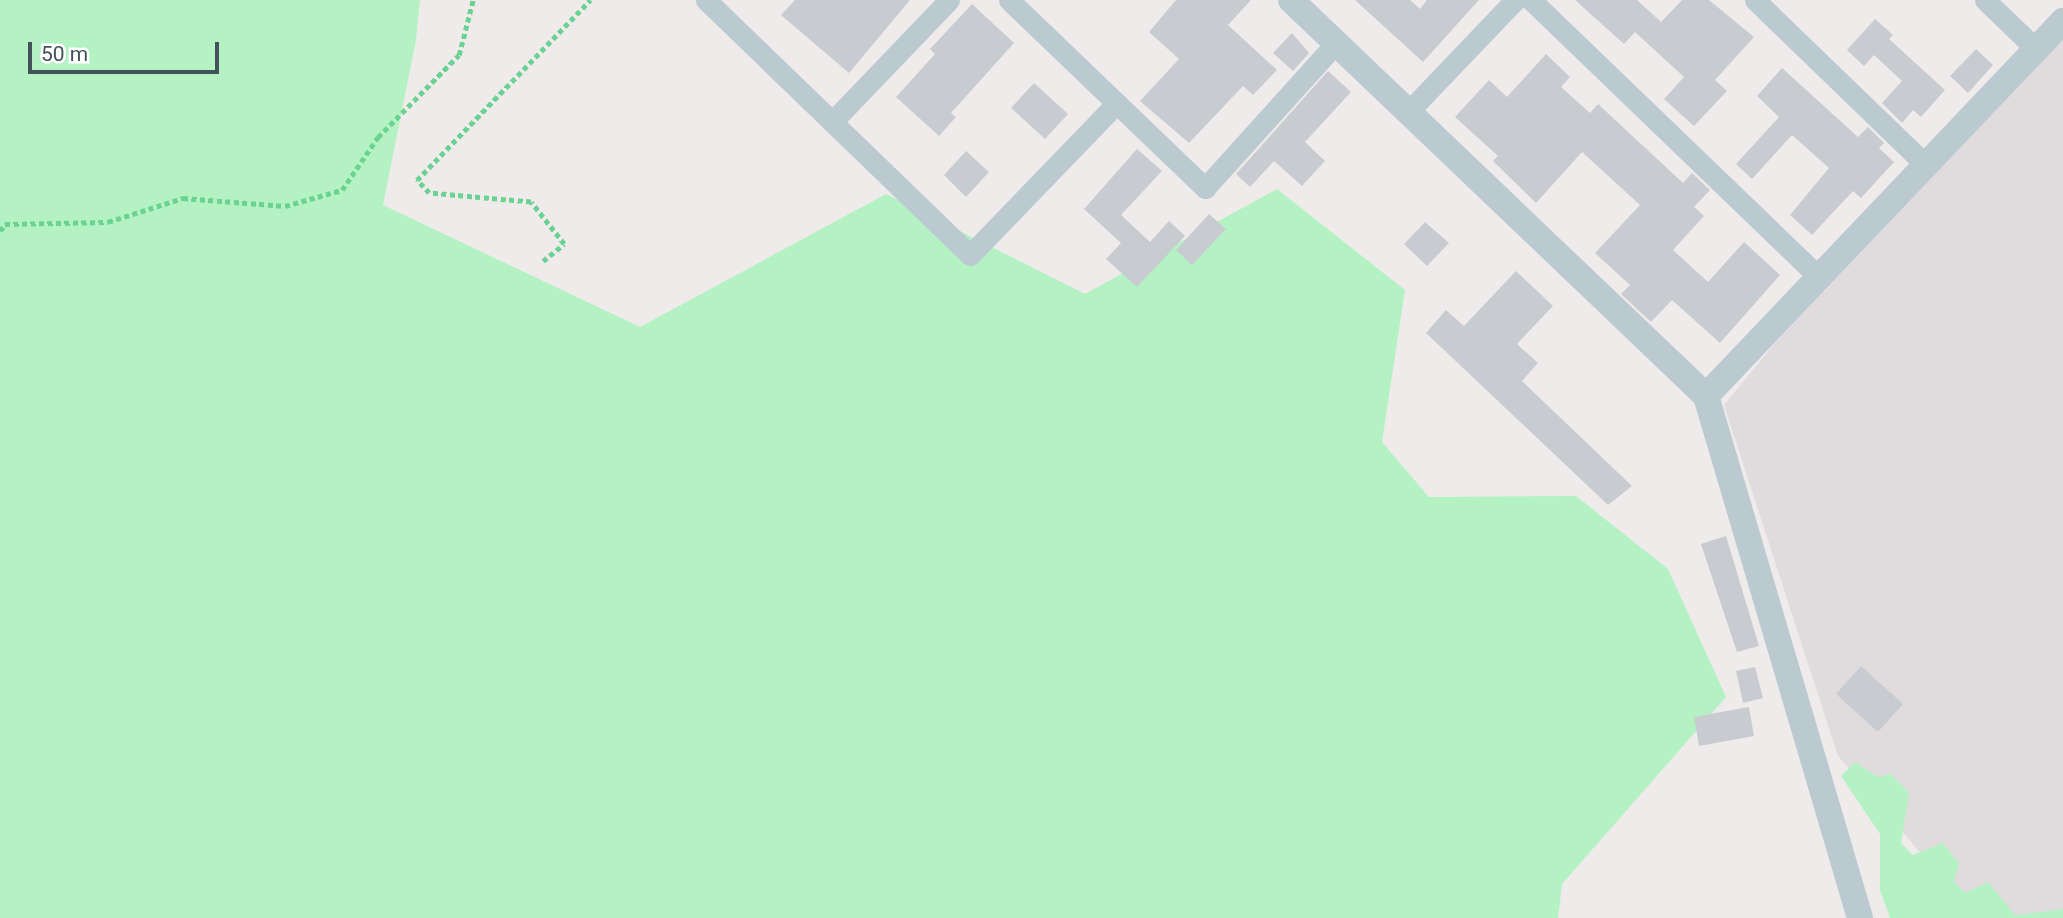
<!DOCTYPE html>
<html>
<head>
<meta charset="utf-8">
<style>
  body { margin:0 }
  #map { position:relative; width:2063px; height:918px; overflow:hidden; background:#efebeb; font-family:Roboto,sans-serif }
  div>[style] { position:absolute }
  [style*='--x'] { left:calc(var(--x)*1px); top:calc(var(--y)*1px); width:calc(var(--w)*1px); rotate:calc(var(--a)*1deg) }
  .education>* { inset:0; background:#e0dcde }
  .green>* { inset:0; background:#b4f2c4 }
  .building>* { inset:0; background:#c8ccd1 }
  .path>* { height:4.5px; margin-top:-2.25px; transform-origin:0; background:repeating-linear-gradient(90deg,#6ad292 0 5px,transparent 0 8.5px) }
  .minor>* { height:21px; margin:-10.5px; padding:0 10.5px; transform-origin:10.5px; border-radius:10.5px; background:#bbc9d0 }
  .tertiary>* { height:26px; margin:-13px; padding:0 13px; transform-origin:13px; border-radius:13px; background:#bbc9d0 }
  span { translate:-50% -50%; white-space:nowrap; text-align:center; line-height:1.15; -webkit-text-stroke:7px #fff; paint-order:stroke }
  .scale { position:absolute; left:28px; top:42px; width:191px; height:32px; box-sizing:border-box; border:4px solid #43525a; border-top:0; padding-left:9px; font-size:21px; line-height:24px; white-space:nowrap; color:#43525a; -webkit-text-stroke:5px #fff; paint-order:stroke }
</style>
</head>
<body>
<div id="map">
  <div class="education">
    <i style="clip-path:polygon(2063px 39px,2063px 918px,1990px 918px,1963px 903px,1838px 756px,1724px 405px,1776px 342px)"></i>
  </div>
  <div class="green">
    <i style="clip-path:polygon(0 0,420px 0,416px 40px,383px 205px,640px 327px,886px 194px,1085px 294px,1277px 189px,1405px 290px,1382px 442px,1429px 497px,1576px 496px,1668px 569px,1726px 697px,1562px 884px,1558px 918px,0 918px)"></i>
    <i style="clip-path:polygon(1855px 762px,1878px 777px,1891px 774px,1909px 793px,1901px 843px,1913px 855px,1943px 843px,1959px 863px,1954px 882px,1965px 893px,1988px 882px,2015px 915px,2063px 909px,2063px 918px,1890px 918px,1880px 890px,1880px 834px,1841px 776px)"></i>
  </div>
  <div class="building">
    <i style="clip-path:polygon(795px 0,910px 0,849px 73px,781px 15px)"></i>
    <i style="clip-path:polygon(1176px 0,1251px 0,1228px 25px,1277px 70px,1253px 95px,1243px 86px,1189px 143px,1140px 101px,1179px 59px,1149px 32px)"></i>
    <i style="clip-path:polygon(1355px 0,1410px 0,1420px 9px,1427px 0,1479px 0,1423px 62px)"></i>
    <i style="clip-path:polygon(1575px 0,1637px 0,1661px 22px,1682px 0,1709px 0,1754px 37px,1715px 80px,1727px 91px,1694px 126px,1664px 99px,1684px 77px,1635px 32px,1624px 44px)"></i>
    <i style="clip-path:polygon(972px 4px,1014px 43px,951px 113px,956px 117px,939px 136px,896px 97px,935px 54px,930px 49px)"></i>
    <i style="clip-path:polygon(1875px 19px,1893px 35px,1889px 39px,1945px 90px,1921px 117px,1913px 110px,1902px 123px,1882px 103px,1902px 81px,1874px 55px,1864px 66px,1847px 50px)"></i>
    <i style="clip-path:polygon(1292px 33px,1309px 53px,1293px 71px,1273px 53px)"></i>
    <i style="clip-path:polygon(1976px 49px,1993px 65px,1968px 93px,1950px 76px)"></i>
    <i style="clip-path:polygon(1546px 54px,1570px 77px,1561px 87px,1590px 113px,1598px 104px,1683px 183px,1692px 173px,1710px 190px,1694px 207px,1704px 216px,1673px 250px,1708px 282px,1744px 242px,1780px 275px,1720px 343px,1672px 300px,1651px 322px,1621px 294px,1630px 285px,1595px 253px,1640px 205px,1582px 152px,1536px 203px,1493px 161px,1498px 156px,1455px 117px,1489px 80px,1507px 97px)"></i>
    <i style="clip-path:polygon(1782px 68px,1858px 137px,1868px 127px,1884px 143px,1879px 148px,1894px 162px,1861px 198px,1853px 191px,1812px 235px,1790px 215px,1829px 168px,1792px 135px,1752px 179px,1736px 164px,1779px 117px,1757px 96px)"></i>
    <i style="clip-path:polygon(1328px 71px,1351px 92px,1305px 142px,1325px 161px,1302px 186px,1274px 161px,1250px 187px,1236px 174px)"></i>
    <i style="clip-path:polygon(1034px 83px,1068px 114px,1045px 139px,1011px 108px)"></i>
    <i style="clip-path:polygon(1137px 149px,1162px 171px,1121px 215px,1150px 242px,1169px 221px,1185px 236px,1137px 287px,1106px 259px,1121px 243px,1084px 209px)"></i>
    <i style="clip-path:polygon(966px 151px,989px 172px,966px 197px,944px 175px)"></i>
    <i style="clip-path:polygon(1209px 214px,1226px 229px,1192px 265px,1176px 250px)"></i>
    <i style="clip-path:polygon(1425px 222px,1449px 243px,1427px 266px,1404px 244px)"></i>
    <i style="clip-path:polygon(1516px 271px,1553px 306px,1517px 344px,1538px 363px,1522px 381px,1632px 486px,1608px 505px,1426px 333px,1446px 310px,1464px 326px)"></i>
    <i style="clip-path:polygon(1726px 536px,1759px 646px,1737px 652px,1701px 544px)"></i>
    <i style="clip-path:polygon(1861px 666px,1903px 704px,1878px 732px,1836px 694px)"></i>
    <i style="clip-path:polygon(1755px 667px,1763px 698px,1743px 703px,1736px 671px)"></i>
    <i style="clip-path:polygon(1749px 707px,1754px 736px,1699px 746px,1694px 717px)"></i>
  </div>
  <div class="path">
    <i style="--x:0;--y:231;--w:9;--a:-54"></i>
    <i style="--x:5;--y:224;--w:103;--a:-1.1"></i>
    <i style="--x:108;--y:222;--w:79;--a:-17.7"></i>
    <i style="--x:183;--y:198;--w:102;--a:4.5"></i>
    <i style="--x:285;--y:206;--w:59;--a:-15.7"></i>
    <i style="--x:342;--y:190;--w:64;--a:-55.8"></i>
    <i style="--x:378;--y:137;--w:115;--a:-45.4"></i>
    <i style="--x:459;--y:55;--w:57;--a:-75.7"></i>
    <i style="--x:543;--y:261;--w:27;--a:-39"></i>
    <i style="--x:564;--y:244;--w:53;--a:-128.2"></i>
    <i style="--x:531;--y:202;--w:102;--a:-175"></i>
    <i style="--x:429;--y:193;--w:18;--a:-133"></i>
    <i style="--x:417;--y:180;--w:250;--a:-46.1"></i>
  </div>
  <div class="minor">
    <i style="--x:706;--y:0;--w:367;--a:44"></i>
    <i style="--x:970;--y:255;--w:211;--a:-46"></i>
    <i style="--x:1009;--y:0;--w:272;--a:43.8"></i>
    <i style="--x:1205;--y:188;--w:195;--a:-47.9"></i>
    <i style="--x:1531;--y:0;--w:400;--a:43.9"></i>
    <i style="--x:1755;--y:0;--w:238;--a:44"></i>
    <i style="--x:1985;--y:0;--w:71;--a:43.9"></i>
    <i style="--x:1408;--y:112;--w:155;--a:-46.3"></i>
    <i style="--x:832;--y:122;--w:169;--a:-46.2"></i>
  </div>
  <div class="tertiary">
    <i style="--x:1291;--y:0;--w:574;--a:43.66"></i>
    <i style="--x:1706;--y:396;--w:544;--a:73.56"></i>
    <i style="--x:1706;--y:396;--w:518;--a:-46.41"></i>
  </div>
  <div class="scale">50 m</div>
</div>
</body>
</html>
